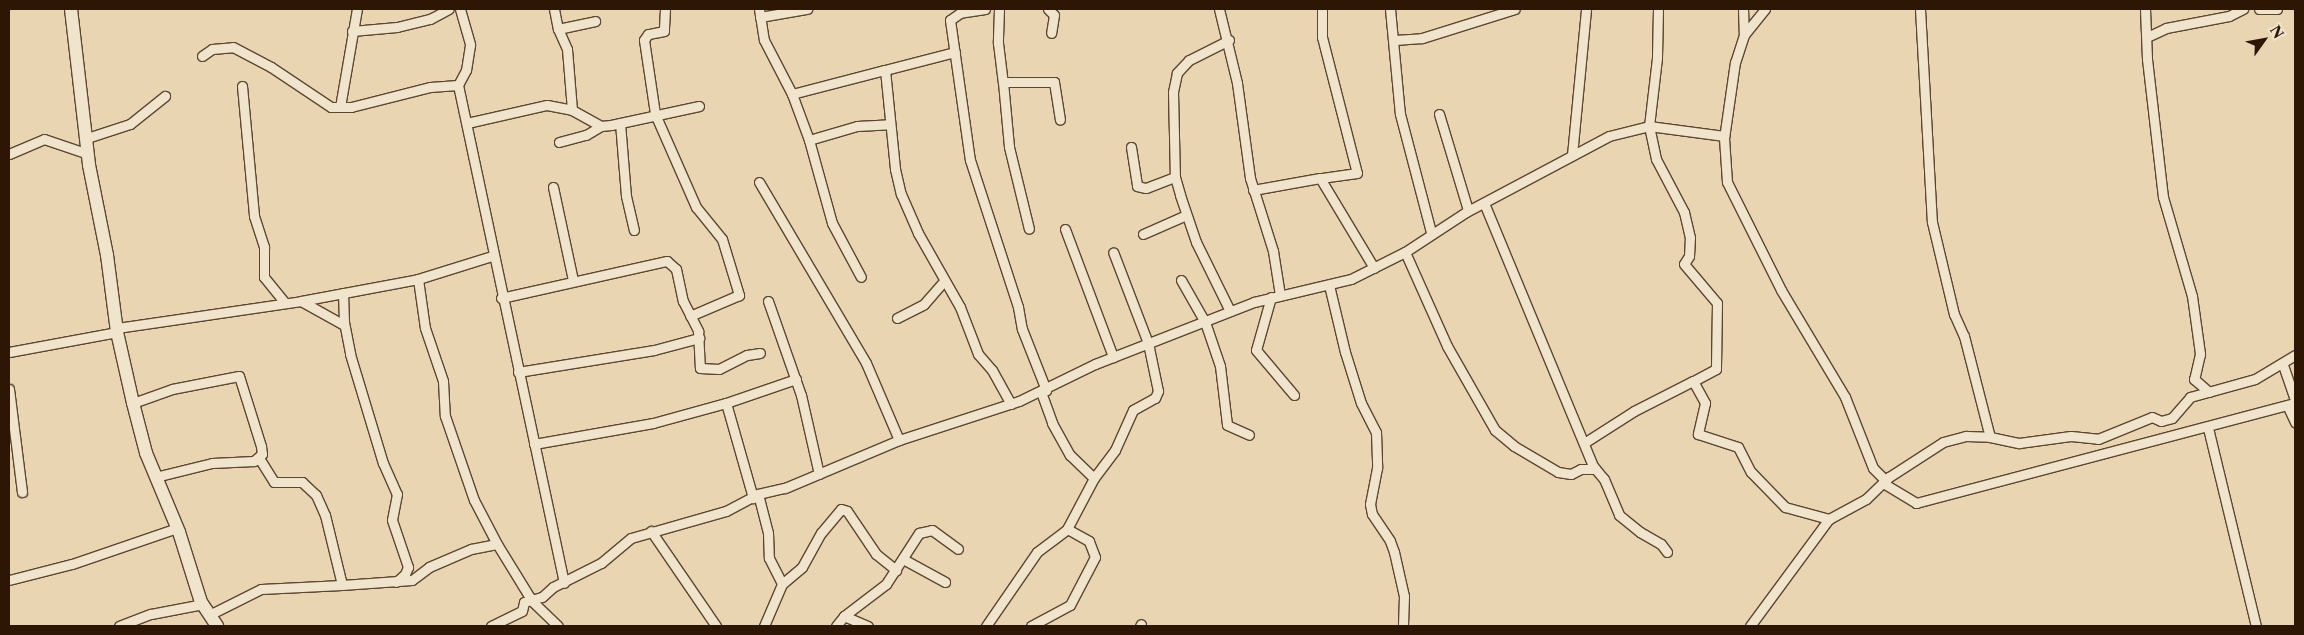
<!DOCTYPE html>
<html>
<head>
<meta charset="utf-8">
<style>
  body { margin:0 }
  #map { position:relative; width:2304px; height:635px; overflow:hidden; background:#e9d5b2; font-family:"Libre Caslon Text",serif }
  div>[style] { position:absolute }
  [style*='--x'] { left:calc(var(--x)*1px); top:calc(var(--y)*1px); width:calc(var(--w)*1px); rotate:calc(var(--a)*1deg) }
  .roads { filter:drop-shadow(1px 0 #5d4630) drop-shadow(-1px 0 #5d4630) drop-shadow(0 1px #5d4630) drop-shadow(0 -1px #5d4630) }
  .street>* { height:9px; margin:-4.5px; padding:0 4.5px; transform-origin:4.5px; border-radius:4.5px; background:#f1e4cd }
  .secondary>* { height:12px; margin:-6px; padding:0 6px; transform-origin:6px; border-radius:6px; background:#f1e4cd }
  span { translate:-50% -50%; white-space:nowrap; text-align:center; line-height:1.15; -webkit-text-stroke:4px #f1e4cd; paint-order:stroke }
  .frame { position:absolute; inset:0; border:10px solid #2e1604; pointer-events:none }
  .north { position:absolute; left:2239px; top:15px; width:50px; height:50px; -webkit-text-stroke:4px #f1e4cd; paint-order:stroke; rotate:58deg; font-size:14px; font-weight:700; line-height:20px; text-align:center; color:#2e1604 }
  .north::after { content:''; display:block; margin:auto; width:18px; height:22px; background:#2e1604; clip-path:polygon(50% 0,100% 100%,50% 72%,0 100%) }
</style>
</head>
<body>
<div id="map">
  <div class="roads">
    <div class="street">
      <i style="--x:460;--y:9;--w:37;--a:74"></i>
      <i style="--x:470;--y:45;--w:25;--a:99"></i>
      <i style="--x:466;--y:70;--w:17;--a:118"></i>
      <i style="--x:458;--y:85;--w:509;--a:77.98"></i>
      <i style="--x:554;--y:9;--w:20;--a:79"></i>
      <i style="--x:665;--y:9;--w:22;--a:93"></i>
      <i style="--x:664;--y:31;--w:16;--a:169"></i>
      <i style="--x:648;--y:34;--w:7;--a:124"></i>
      <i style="--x:644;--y:40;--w:75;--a:81.5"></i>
      <i style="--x:655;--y:114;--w:102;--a:66.2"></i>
      <i style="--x:696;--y:207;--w:41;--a:50.9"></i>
      <i style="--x:722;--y:239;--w:59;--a:73.1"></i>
      <i style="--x:739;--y:295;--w:53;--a:156.8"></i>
      <i style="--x:759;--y:9;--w:31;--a:81"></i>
      <i style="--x:764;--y:40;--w:61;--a:62.6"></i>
      <i style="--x:792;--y:94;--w:96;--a:-14.5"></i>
      <i style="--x:885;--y:70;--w:100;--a:84.2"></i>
      <i style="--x:895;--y:169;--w:26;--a:77"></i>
      <i style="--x:901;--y:194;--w:43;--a:66.4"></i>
      <i style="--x:918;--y:233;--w:85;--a:60.4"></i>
      <i style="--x:960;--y:307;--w:50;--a:69"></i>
      <i style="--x:978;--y:354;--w:21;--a:49"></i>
      <i style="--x:992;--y:370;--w:39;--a:61"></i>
      <i style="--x:985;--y:9;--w:25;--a:171"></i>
      <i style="--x:960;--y:13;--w:12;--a:145"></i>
      <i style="--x:950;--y:20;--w:141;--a:81.9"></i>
      <i style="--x:970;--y:160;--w:155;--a:71.9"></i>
      <i style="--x:1018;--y:307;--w:22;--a:80"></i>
      <i style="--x:1022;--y:329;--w:66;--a:68.5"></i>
      <i style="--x:999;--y:9;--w:34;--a:92"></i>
      <i style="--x:998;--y:43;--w:39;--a:83"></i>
      <i style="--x:1003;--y:82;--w:51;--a:0"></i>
      <i style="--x:1054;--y:82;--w:38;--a:81"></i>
      <i style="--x:1048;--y:9;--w:8;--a:45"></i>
      <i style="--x:1054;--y:15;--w:18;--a:99"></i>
      <i style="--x:1219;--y:9;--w:76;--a:76.3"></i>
      <i style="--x:1237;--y:83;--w:96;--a:82.2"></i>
      <i style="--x:1250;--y:178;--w:77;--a:72.5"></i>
      <i style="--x:1273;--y:251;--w:45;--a:81"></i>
      <i style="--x:1322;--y:9;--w:28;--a:90"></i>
      <i style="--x:1322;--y:37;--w:140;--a:75.6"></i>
      <i style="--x:1357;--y:173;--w:37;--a:172"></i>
      <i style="--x:1320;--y:178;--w:105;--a:59"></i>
      <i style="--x:1390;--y:9;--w:105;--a:84.6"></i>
      <i style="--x:1400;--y:114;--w:122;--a:75.3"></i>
      <i style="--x:1658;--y:9;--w:49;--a:91.2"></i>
      <i style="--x:1657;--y:58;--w:68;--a:96.7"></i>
      <i style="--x:1649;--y:126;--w:34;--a:78"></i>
      <i style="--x:1656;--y:159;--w:60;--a:62.2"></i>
      <i style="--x:1684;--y:212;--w:26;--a:77"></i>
      <i style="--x:1690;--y:237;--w:19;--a:93"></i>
      <i style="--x:1689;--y:256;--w:9;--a:122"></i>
      <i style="--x:1684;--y:264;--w:51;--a:49.8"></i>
      <i style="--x:1717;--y:303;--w:66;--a:90.9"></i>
      <i style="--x:1716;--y:369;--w:26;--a:152"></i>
      <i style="--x:1693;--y:381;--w:25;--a:61"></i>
      <i style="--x:1705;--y:403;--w:32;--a:103"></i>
      <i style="--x:1698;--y:434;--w:42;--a:18"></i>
      <i style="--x:1738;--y:447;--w:28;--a:63"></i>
      <i style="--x:1751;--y:472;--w:49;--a:45.8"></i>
      <i style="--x:1785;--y:507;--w:46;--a:15.3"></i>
      <i style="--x:1743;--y:9;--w:26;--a:88"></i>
      <i style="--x:1765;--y:9;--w:33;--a:129"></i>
      <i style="--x:1744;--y:35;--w:28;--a:108"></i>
      <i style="--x:1735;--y:62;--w:77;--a:98.2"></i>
      <i style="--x:1724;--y:138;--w:44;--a:86.1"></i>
      <i style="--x:1727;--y:182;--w:121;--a:63.4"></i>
      <i style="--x:1781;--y:290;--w:125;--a:59.1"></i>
      <i style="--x:1845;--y:397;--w:76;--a:68.5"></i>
      <i style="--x:1873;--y:468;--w:18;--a:45"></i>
      <i style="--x:1920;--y:9;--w:213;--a:86.8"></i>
      <i style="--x:1932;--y:222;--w:95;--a:76.6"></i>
      <i style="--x:1954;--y:314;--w:24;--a:66"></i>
      <i style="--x:1964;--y:336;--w:104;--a:75.6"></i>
      <i style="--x:2145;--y:9;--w:50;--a:87.7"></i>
      <i style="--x:2147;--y:59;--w:139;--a:83.4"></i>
      <i style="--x:2163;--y:197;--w:103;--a:73.7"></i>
      <i style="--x:2192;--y:296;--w:59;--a:82.1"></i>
      <i style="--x:2200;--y:354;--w:26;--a:103"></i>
      <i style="--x:2194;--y:379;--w:20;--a:41"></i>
      <i style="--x:2259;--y:9;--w:18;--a:0"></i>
      <i style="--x:760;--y:17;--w:48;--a:-9.7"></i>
      <i style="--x:352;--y:31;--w:45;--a:-5.1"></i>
      <i style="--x:397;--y:27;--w:34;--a:-14"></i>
      <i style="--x:430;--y:19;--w:21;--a:-28"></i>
      <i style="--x:2147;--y:37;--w:21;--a:-25"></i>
      <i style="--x:2166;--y:28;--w:64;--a:-10.8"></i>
      <i style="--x:2229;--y:16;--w:16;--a:-27"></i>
      <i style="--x:1229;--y:40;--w:45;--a:153.4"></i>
      <i style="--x:1189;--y:60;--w:18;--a:133"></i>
      <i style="--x:1177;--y:73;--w:19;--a:102"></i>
      <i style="--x:1173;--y:92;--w:85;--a:88.7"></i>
      <i style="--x:1175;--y:177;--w:19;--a:74"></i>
      <i style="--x:1180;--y:195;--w:50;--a:71.2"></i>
      <i style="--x:1196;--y:242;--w:77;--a:63.8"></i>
      <i style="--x:1395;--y:40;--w:27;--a:-4"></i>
      <i style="--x:1422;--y:38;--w:97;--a:-17.3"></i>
      <i style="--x:202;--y:56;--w:12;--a:-35"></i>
      <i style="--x:212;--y:49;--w:21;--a:-5"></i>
      <i style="--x:233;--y:47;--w:43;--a:27.8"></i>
      <i style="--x:271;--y:67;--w:72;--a:33.7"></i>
      <i style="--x:331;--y:107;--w:20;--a:0"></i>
      <i style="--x:351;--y:107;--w:81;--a:-14.2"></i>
      <i style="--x:430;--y:87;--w:28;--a:-4"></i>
      <i style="--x:885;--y:70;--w:72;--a:-14.4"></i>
      <i style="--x:1003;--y:82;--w:65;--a:84.7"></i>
      <i style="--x:1009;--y:147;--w:84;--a:76.3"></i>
      <i style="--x:242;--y:86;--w:131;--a:84.7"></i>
      <i style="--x:254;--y:216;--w:33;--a:72"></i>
      <i style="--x:264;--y:247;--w:30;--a:90"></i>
      <i style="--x:264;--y:277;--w:33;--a:51"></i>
      <i style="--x:792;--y:94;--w:49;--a:69.7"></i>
      <i style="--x:809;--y:140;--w:86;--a:74.5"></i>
      <i style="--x:832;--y:223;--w:61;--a:61.8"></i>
      <i style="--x:340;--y:107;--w:99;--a:-80.2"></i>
      <i style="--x:572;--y:110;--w:61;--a:-94.7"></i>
      <i style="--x:567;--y:49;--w:22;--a:-114"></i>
      <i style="--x:558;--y:29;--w:38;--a:-12"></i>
      <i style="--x:1439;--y:114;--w:100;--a:73.2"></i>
      <i style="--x:467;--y:123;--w:82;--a:-12.7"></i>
      <i style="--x:547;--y:105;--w:25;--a:11"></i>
      <i style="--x:572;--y:110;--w:33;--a:29"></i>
      <i style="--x:601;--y:126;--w:10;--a:-6"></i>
      <i style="--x:611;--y:125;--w:90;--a:-12.2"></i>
      <i style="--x:620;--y:123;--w:73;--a:85.3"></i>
      <i style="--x:626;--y:196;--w:35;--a:77"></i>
      <i style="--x:87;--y:138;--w:45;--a:-18"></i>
      <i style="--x:130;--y:124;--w:45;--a:-38.7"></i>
      <i style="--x:809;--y:140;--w:50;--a:-16.3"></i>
      <i style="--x:857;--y:126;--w:33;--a:-3"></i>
      <i style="--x:559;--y:142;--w:28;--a:-15"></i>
      <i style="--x:586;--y:135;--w:17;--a:-31"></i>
      <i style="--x:1131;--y:147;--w:39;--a:81"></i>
      <i style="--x:1137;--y:186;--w:9;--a:13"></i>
      <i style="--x:1146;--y:188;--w:31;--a:-21"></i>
      <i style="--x:9;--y:154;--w:38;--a:-23"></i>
      <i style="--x:44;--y:139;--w:46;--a:18.8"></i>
      <i style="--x:1572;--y:155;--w:147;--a:-84.5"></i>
      <i style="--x:759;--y:182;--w:210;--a:59.4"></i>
      <i style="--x:866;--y:363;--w:84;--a:66.8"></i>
      <i style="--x:553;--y:187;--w:95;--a:77.9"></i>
      <i style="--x:1253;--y:190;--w:68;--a:-10.2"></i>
      <i style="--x:1484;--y:203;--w:285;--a:67.5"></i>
      <i style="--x:1593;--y:466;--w:17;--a:50"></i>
      <i style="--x:1604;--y:479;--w:39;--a:67"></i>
      <i style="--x:1619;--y:515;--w:27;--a:39"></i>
      <i style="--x:1640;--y:532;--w:24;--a:30"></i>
      <i style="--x:1661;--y:544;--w:10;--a:53"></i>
      <i style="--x:1065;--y:229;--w:137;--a:69.4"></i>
      <i style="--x:1143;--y:234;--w:47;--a:-23.8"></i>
      <i style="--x:1405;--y:252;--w:103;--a:65.9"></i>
      <i style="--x:1447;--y:346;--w:97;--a:60.3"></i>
      <i style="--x:1495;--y:430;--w:25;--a:40"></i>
      <i style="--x:1514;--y:446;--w:51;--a:30.6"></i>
      <i style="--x:1558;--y:472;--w:13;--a:9"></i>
      <i style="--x:1571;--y:474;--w:11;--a:-27"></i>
      <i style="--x:1581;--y:469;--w:14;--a:0"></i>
      <i style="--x:418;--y:279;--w:49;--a:81.9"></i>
      <i style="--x:425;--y:328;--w:56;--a:71.2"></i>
      <i style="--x:443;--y:381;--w:35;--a:87"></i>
      <i style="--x:445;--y:416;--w:89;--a:71"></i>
      <i style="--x:474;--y:500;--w:50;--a:62.4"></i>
      <i style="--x:1181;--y:280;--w:48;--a:60.3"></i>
      <i style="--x:1205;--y:322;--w:46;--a:71.2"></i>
      <i style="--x:1220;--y:366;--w:59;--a:83.2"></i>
      <i style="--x:1227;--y:425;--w:24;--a:24"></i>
      <i style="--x:1329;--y:285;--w:69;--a:76.6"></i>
      <i style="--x:1345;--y:352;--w:53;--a:72.6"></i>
      <i style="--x:1361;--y:403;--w:33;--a:63"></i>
      <i style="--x:1376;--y:432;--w:36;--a:88"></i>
      <i style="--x:1377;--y:468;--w:37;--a:101"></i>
      <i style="--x:1370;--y:504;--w:10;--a:79"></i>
      <i style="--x:1372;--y:514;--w:32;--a:56"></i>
      <i style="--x:1390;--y:541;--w:12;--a:70"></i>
      <i style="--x:1394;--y:552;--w:45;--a:77.2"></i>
      <i style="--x:1404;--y:596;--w:30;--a:92"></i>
      <i style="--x:343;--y:293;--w:29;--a:88"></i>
      <i style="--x:344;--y:322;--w:33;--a:79"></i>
      <i style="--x:350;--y:354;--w:114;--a:73.2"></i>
      <i style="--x:383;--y:463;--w:34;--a:66"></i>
      <i style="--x:397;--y:494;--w:26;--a:101"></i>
      <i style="--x:392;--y:520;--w:50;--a:71.2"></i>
      <i style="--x:408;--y:567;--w:8;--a:113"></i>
      <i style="--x:405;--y:574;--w:12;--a:138"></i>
      <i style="--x:1271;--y:297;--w:55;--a:105.8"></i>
      <i style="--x:1256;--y:350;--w:59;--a:49.8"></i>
      <i style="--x:501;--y:298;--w:170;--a:-12.6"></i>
      <i style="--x:667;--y:261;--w:12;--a:42"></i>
      <i style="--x:676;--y:269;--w:33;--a:78"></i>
      <i style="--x:683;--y:301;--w:34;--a:63"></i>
      <i style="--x:698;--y:331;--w:37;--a:87"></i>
      <i style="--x:700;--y:368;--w:19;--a:3"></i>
      <i style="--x:719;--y:369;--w:31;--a:-27"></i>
      <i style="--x:747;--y:355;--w:13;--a:-9"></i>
      <i style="--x:301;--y:301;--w:49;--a:29.2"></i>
      <i style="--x:768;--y:301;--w:100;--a:70.7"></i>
      <i style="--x:801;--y:395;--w:81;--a:77.2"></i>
      <i style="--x:897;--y:318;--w:30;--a:-27"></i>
      <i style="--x:924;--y:304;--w:30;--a:-49"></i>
      <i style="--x:117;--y:328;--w:186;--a:-8.3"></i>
      <i style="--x:301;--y:301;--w:119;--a:-10.6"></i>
      <i style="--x:418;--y:279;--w:77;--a:-17.3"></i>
      <i style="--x:9;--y:352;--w:110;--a:-10.5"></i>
      <i style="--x:2283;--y:365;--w:37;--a:71"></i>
      <i style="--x:518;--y:372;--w:138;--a:-9.2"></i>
      <i style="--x:654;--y:350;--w:47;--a:-14.9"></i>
      <i style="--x:9;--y:389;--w:104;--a:82.8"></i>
      <i style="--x:1041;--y:392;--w:33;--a:70"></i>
      <i style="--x:1052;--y:423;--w:37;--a:61"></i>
      <i style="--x:1070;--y:455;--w:33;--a:44"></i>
      <i style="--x:133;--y:403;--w:41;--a:-19.7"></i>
      <i style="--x:172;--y:389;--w:68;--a:-11"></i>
      <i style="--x:239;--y:376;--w:73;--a:72.6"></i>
      <i style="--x:261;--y:446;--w:8;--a:83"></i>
      <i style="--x:262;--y:454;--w:11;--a:139"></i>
      <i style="--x:254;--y:461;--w:42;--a:177.3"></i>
      <i style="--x:212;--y:463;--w:59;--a:166.2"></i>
      <i style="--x:726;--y:403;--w:99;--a:74.1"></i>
      <i style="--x:2288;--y:407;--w:17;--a:65"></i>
      <i style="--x:2208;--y:428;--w:204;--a:76.4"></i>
      <i style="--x:1584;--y:443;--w:59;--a:-32.6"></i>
      <i style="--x:1634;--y:411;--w:66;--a:-27"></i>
      <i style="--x:534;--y:444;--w:121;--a:-10"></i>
      <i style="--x:653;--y:423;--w:76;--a:-15.3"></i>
      <i style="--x:726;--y:403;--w:74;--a:-18.9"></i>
      <i style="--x:259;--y:458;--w:28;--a:58"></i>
      <i style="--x:274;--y:482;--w:28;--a:0"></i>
      <i style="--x:302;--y:482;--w:19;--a:43"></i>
      <i style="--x:316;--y:495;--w:22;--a:66"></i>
      <i style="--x:325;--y:515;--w:72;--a:76.3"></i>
      <i style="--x:342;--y:585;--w:70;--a:-4.1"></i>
      <i style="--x:412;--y:580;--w:21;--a:-37"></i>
      <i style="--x:429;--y:567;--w:46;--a:-23.2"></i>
      <i style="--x:471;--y:549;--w:26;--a:-11"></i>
      <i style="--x:497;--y:544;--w:67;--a:58.4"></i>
      <i style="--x:532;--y:601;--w:36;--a:44"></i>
      <i style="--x:1883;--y:483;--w:39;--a:31"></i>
      <i style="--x:1916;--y:503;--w:392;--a:-14.8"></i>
      <i style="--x:758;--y:494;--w:40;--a:75.6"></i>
      <i style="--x:768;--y:533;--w:25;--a:88"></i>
      <i style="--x:769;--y:558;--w:29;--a:63"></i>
      <i style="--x:782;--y:584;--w:46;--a:113.2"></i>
      <i style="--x:651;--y:531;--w:115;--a:55.6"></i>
      <i style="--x:903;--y:559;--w:48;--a:28.7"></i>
      <i style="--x:9;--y:580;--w:65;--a:-14.3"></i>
      <i style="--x:72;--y:564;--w:111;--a:-18.9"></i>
      <i style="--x:782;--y:584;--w:26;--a:-40"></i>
      <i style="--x:802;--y:567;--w:39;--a:-61"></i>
      <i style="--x:821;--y:533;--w:31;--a:-50"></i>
      <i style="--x:841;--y:509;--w:6;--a:18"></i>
      <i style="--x:847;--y:511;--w:52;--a:56"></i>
      <i style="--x:876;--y:554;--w:26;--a:39"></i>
      <i style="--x:209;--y:615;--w:58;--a:-26.6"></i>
      <i style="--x:261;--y:589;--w:81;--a:-2.8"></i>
      <i style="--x:844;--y:616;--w:53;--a:-37.3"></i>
      <i style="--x:886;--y:584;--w:61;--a:-57.1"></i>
      <i style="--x:919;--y:533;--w:13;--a:-13"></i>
      <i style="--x:932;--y:530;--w:32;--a:36"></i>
      <i style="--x:119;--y:626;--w:34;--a:-21"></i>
      <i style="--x:151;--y:614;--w:53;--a:-10.9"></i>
      <i style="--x:491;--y:626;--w:34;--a:-26"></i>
      <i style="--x:522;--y:611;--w:9;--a:-77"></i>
      <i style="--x:524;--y:602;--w:19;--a:-16"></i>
      <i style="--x:542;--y:597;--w:15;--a:-42"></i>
      <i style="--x:553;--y:587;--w:54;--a:-26.6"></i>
      <i style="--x:601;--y:563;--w:39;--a:-40"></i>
      <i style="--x:631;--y:538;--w:99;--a:-15.9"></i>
      <i style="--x:726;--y:511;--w:36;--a:-28"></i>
      <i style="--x:758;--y:494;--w:28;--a:-13"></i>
      <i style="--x:785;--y:488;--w:124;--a:-22.8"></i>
      <i style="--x:899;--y:440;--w:126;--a:-18"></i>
      <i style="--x:1019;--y:401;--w:85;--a:-26"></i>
      <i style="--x:1095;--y:364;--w:171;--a:-21.3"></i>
      <i style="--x:1254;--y:302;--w:100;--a:-13.3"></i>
      <i style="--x:1351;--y:279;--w:60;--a:-26.6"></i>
      <i style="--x:1405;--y:252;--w:73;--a:-33.3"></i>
      <i style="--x:1466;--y:212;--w:162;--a:-28"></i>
      <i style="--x:1609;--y:136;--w:41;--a:-14"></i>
      <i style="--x:1649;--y:126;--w:76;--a:7.6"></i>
      <i style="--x:836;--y:626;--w:13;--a:-51"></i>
      <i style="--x:844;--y:616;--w:26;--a:23"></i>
      <i style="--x:986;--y:626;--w:90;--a:-55.4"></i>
      <i style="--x:1037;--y:552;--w:38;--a:-37"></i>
      <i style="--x:1067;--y:529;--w:58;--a:-62.1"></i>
      <i style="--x:1094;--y:478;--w:35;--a:-53"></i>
      <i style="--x:1115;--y:450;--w:44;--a:-65.8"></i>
      <i style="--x:1133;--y:410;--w:25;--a:-29"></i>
      <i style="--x:1155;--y:398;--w:8;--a:-67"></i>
      <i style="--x:1158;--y:391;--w:49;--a:-101.8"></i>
      <i style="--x:1148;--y:343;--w:97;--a:-111"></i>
      <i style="--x:1031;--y:626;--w:44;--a:-28.3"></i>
      <i style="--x:1070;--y:605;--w:54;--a:-62.5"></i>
      <i style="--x:1095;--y:557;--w:17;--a:-111"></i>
      <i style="--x:1089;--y:541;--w:25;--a:-151"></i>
      <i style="--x:1140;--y:626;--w:2;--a:-63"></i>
      <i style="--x:1750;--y:626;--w:133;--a:-53.6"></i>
      <i style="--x:1829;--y:519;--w:42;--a:-28.4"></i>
      <i style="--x:1866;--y:499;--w:32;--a:-44"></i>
      <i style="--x:1889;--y:477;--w:64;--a:-32.9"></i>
      <i style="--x:1943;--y:442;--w:24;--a:-15"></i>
      <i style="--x:1966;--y:436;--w:24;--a:2"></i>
      <i style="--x:1990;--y:437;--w:30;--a:12"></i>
      <i style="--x:2019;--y:443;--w:52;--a:-7.7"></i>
      <i style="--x:2071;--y:436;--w:27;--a:6"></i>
      <i style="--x:2098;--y:439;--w:58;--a:-22.2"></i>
      <i style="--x:2152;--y:417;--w:10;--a:24"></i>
      <i style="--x:2161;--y:421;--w:11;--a:-15"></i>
      <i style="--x:2172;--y:418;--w:28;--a:-49"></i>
      <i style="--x:2190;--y:397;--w:67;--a:-15.5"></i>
      <i style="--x:2255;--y:379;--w:47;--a:-31"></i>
    </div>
    <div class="secondary">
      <i style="--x:71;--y:9;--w:157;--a:83.4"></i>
      <i style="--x:89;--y:165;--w:92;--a:78.7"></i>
      <i style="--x:107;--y:255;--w:78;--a:82.6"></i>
      <i style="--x:117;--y:332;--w:73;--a:77.3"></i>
      <i style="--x:133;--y:403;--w:52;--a:75.4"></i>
      <i style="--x:146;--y:453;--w:86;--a:67.3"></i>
      <i style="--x:179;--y:532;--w:73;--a:72.6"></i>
      <i style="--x:201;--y:602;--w:29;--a:56"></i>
    </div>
  </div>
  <div class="frame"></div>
  <div class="north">N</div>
</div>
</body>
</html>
